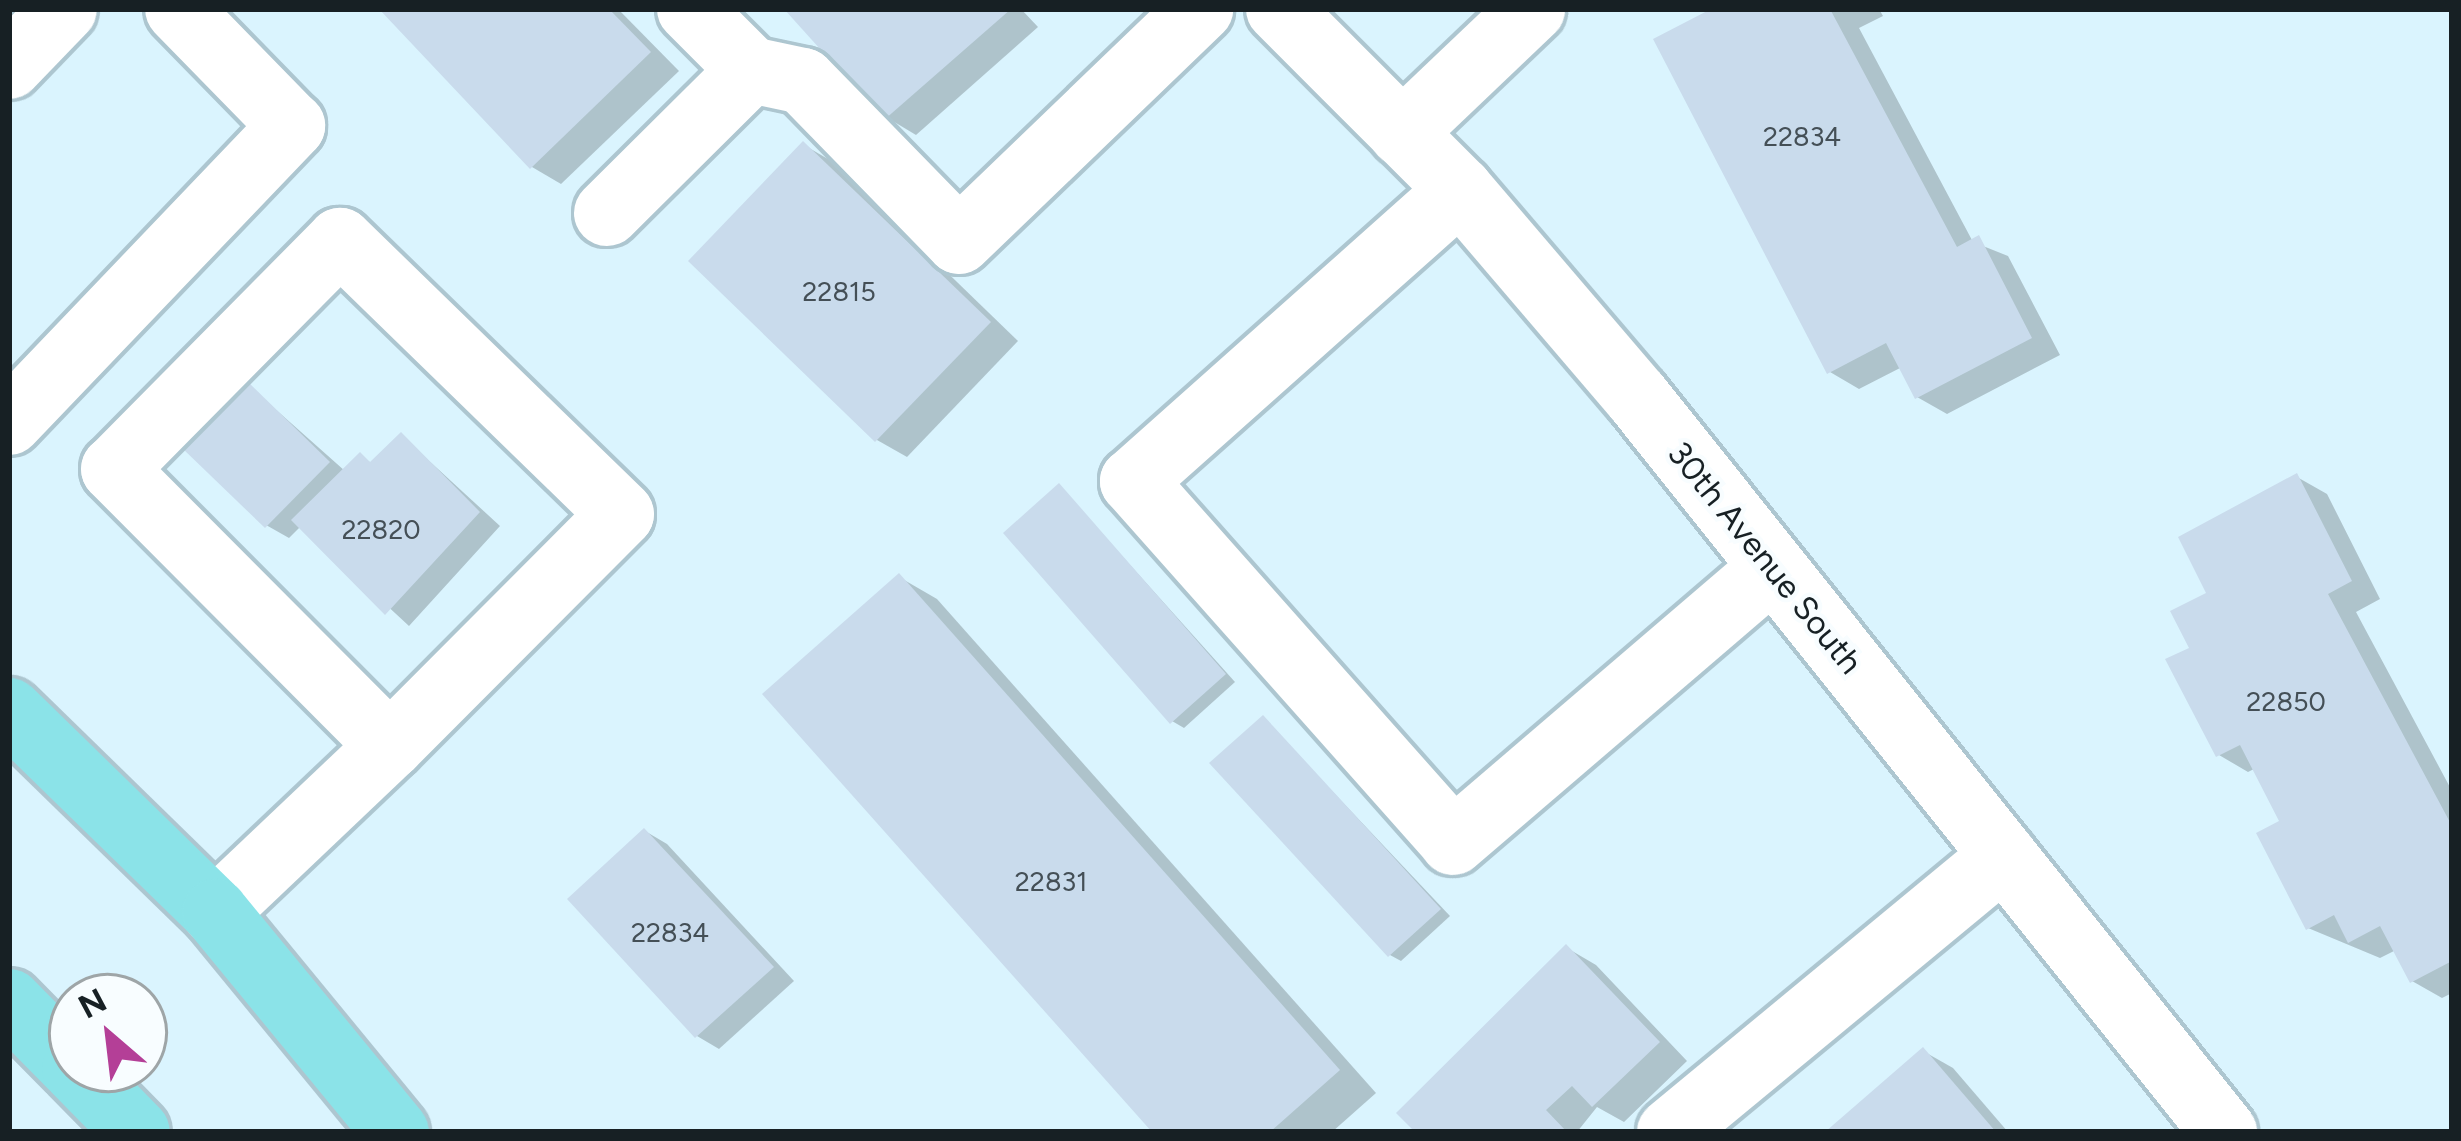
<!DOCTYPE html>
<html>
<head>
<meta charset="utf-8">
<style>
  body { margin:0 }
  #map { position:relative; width:2461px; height:1141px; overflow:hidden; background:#daf4fe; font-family:Figtree,sans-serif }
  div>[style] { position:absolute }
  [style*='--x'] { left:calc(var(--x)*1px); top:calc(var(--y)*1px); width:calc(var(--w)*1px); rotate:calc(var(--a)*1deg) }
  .shadow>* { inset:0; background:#0003 }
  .building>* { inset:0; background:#c9dbec }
  .roads { filter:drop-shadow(3px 0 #adc6d0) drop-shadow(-3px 0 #adc6d0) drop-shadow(0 3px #adc6d0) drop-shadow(0 -3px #adc6d0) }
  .minor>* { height:66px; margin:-33px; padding:0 33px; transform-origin:33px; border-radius:33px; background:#fff }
  .major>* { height:66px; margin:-33px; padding:0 33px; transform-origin:33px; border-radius:33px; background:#8be3e8 }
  span { translate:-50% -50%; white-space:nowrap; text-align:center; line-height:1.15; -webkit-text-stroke:9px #f8fdff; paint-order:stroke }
  .number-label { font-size:27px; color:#444f56 }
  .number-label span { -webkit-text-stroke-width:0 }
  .street-label { font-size:33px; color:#172024 }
  .frame { position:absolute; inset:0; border:12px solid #172024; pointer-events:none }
  .north { position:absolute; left:48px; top:973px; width:120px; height:120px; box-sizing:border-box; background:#f8fdff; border:3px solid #9ea5a7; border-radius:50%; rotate:332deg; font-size:33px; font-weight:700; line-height:48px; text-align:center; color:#172024 }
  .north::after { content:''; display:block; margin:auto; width:42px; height:54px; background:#b43f97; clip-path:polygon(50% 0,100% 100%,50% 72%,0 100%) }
</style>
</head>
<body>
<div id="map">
  <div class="shadow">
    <i style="clip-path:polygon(383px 9px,618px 9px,679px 71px,561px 184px,532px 167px)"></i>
    <i style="clip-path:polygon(788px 9px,1021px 9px,1038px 27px,916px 135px,886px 117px)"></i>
    <i style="clip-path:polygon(1715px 9px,1879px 9px,1883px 16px,1859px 28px,1973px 242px,2008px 256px,2060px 355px,1947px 414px,1917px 397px,1902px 367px,1859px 389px,1830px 372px)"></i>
    <i style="clip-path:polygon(804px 145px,833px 162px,1018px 341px,907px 457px,877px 440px,692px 261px)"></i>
    <i style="clip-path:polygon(248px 385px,345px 471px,360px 456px,373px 464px,402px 436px,500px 526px,409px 626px,301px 526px,289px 538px,266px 525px)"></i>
    <i style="clip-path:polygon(2297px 477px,2327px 494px,2380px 599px,2356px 612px,2452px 791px,2452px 993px,2442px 998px,2412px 981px,2396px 950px,2380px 958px,2308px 928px,2284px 822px,2256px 768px,2248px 772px,2219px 755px,2193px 650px,2210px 594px)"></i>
    <i style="clip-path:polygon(1060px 487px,1235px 682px,1184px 728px,1172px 721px)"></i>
    <i style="clip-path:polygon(899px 577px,937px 599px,1376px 1093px,1332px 1132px,1156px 1132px)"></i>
    <i style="clip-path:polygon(1263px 718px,1450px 916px,1401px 961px,1390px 955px)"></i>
    <i style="clip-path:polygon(645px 831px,667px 844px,794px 981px,719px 1049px,697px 1036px)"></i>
    <i style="clip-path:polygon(1567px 948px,1596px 965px,1687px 1061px,1624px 1122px,1597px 1107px,1577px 1132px,1419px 1132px)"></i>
    <i style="clip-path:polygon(1923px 1051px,1953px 1068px,2008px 1132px,1830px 1132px)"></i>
  </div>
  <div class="building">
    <i style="clip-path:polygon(379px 9px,609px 9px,651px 52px,530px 169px)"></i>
    <i style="clip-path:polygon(784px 9px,1011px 9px,884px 120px)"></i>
    <i style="clip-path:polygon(1711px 9px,1830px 9px,1957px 247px,1979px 235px,2032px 338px,1915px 399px,1886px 343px,1827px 374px,1653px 39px)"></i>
    <i style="clip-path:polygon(803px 141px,991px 322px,875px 442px,688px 261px)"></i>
    <i style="clip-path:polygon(247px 381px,330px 462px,265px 528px,182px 448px)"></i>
    <i style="clip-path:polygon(401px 432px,480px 512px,385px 615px,291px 520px,360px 452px,370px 462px)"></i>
    <i style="clip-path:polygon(2297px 473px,2352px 581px,2328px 594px,2452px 826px,2452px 961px,2410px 983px,2380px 926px,2348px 943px,2334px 915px,2306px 930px,2256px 833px,2279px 821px,2240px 745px,2216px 757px,2165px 659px,2189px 648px,2170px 611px,2206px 593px,2178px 537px)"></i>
    <i style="clip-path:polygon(1059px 483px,1226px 674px,1170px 724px,1003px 533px)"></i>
    <i style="clip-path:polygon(899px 573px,1340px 1070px,1270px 1132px,1152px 1132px,762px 694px)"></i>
    <i style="clip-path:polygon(1263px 715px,1441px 909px,1388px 957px,1209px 763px)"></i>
    <i style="clip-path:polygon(644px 828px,774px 967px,695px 1038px,567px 899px)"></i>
    <i style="clip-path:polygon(1566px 944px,1660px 1042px,1592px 1107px,1572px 1086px,1546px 1110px,1567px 1132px,1415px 1132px,1396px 1113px)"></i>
    <i style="clip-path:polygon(1923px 1047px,1996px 1132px,1825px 1132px)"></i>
  </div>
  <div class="roads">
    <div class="minor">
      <i style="--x:690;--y:9;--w:86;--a:45"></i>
      <i style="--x:751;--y:70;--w:53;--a:11.9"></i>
      <i style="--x:803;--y:81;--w:223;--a:45.7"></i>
      <i style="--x:959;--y:241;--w:335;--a:-43.9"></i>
      <i style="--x:1279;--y:9;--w:256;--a:45"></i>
      <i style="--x:1460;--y:190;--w:272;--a:49.5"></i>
      <i style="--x:1637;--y:397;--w:941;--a:51.39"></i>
      <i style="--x:9;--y:66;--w:79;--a:-46"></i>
      <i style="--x:1402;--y:133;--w:180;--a:-43.6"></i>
      <i style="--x:1460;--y:190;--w:438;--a:138.3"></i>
      <i style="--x:1133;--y:481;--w:482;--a:48.4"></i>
      <i style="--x:1453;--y:842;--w:421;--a:-40.6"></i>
      <i style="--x:607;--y:213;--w:203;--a:-44.8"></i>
      <i style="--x:9;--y:422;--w:410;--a:-46.3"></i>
      <i style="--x:292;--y:126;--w:163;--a:-134.3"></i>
      <i style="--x:215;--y:912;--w:241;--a:-43.5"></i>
      <i style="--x:390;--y:746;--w:327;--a:-45.1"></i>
      <i style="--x:621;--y:514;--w:392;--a:-135.8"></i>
      <i style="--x:340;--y:241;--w:321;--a:134.7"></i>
      <i style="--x:114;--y:469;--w:391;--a:45.1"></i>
      <i style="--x:1670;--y:1132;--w:433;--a:-39.6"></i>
    </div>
    <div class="major">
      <i style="--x:9;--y:711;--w:288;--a:44.3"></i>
      <i style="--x:215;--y:912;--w:285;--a:50.6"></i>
      <i style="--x:9;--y:1002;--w:90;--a:45.5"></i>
      <i style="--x:75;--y:1069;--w:88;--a:45.5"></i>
    </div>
  </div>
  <div class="number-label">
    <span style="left:1802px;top:137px">22834</span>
    <span style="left:839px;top:292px">22815</span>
    <span style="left:381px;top:530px">22820</span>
    <span style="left:2286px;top:702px">22850</span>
    <span style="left:1051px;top:882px">22831</span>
    <span style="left:670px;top:933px">22834</span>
  </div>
  <div class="street-label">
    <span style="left:1765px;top:558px;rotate:51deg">30th Avenue South</span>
  </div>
  <div class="frame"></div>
  <div class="north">N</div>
</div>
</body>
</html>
